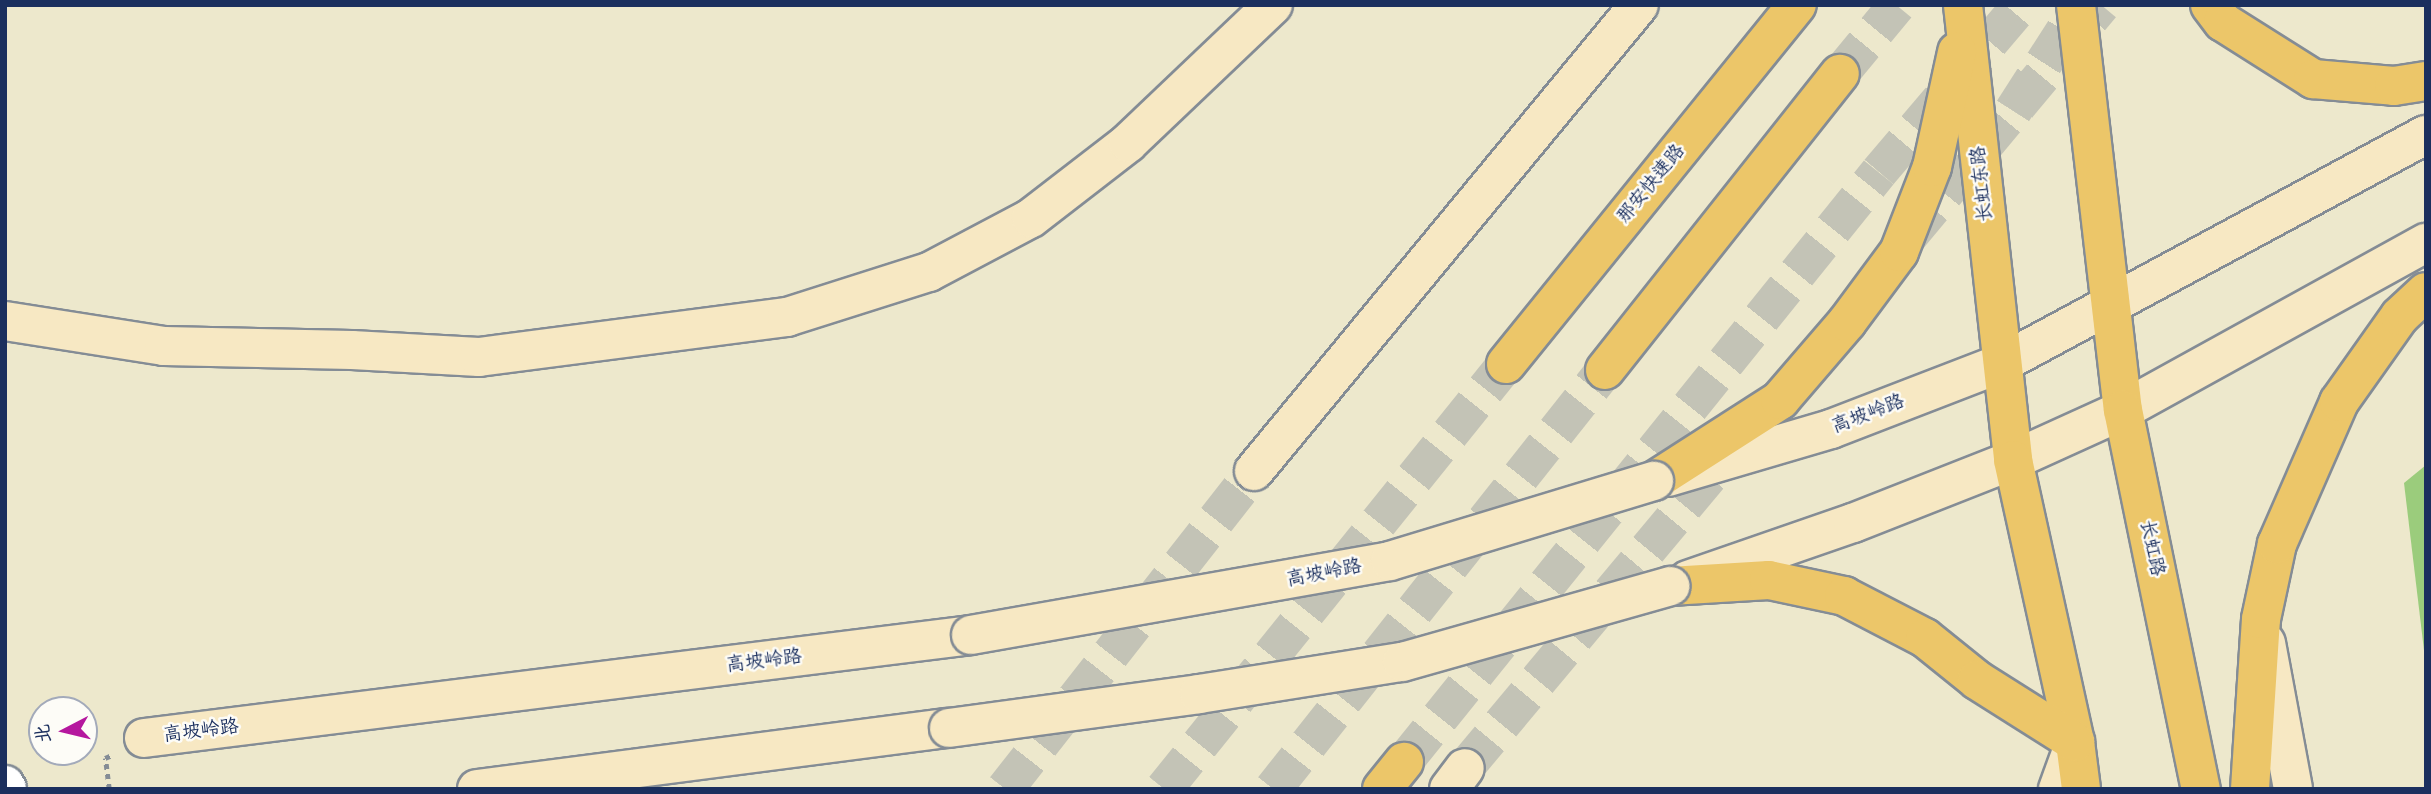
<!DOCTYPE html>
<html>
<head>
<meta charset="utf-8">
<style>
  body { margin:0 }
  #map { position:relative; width:2431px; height:794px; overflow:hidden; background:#ede8cc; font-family:"Balsamiq Sans","LXGW WenKai TC",sans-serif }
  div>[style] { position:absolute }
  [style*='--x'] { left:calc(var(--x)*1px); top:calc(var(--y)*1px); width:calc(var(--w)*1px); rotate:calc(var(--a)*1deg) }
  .green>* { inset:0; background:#9bcc7c }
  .secondary-tunnel>* { height:38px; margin-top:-19px; transform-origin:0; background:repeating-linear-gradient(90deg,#c3c3b6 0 38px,transparent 0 57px) }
  .highway-tunnel>* { height:38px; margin-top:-19px; transform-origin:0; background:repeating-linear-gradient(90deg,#c3c3b6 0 38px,transparent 0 57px) }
  .path>* { height:4.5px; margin-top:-2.25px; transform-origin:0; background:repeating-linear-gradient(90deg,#848c95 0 5px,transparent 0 10px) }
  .roads { filter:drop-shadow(2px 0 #848c95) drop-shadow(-2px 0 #848c95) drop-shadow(0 2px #848c95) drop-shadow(0 -2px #848c95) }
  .street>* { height:38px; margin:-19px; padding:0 19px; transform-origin:19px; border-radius:19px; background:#fff }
  .secondary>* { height:38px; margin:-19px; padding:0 19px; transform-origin:19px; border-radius:19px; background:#f7e8c3 }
  .primary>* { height:38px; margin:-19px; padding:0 19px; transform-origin:19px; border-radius:19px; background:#ecc669 }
  .highway>* { height:38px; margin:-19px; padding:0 19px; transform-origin:19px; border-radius:19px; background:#ecc669 }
  .bridges { filter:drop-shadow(2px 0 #848c95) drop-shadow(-2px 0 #848c95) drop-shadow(0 2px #848c95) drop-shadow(0 -2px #848c95) }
  .secondary-bridge>* { height:38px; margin:-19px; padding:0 19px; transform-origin:19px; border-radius:19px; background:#f7e8c3 }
  span { translate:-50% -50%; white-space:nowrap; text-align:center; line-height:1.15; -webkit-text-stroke:5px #fdfcf7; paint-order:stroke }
  .street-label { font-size:19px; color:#1b2f5e }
  .frame { position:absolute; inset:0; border:7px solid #1b2f5e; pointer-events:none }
  .north { position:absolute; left:28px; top:696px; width:70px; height:70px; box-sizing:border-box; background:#fdfcf7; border:2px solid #a3aaba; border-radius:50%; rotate:263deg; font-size:19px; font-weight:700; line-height:28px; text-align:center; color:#1b2f5e }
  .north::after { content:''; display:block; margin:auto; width:24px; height:32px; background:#b5179e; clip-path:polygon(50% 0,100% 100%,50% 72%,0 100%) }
</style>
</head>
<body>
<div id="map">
  <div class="green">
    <i style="clip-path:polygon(2426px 465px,2426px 667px,2404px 483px)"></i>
  </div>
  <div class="secondary-tunnel">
    <i style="--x:1908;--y:237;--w:302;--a:-50.2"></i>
    <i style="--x:1465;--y:768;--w:418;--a:-50.1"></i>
    <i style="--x:1005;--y:789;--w:404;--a:-51.9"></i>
  </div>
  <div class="highway-tunnel">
    <i style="--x:1840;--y:74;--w:89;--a:-50.4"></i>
    <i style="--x:2013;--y:111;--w:126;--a:-57.3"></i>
    <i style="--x:1404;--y:762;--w:757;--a:-51.16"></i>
    <i style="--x:1879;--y:172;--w:219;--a:-49.6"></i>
    <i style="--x:1164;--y:789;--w:546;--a:-51.18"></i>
    <i style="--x:1273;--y:789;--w:535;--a:-51.61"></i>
  </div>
  <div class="path">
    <i style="--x:109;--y:789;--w:31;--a:-97"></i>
    <i style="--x:105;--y:758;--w:8;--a:-23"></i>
  </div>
  <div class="roads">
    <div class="street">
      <i style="--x:5;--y:785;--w:4;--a:63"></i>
    </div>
    <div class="secondary">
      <i style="--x:5;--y:321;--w:161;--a:8.9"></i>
      <i style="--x:164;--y:346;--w:188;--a:1.2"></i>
      <i style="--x:352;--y:350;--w:127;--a:3.2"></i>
      <i style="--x:479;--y:357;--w:311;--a:-7.4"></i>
      <i style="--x:787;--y:317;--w:149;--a:-17.6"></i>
      <i style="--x:929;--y:272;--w:115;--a:-27.9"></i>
      <i style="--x:1031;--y:218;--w:123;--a:-37.7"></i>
      <i style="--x:1128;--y:143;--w:200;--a:-43.6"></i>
      <i style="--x:1254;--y:471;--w:604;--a:-50.44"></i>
      <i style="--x:1668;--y:477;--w:170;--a:-16.4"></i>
      <i style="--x:1831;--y:429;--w:183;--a:-21.1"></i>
      <i style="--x:2002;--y:363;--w:481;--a:-28.3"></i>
      <i style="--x:1688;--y:580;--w:175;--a:-19.1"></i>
      <i style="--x:1853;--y:523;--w:172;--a:-21.5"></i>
      <i style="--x:2013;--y:460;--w:121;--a:-24.4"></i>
      <i style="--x:2123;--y:410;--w:346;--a:-28.9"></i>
      <i style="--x:2266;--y:643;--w:148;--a:79.5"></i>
      <i style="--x:144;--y:738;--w:833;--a:-7.1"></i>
      <i style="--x:477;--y:789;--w:476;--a:-7.4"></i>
      <i style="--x:1449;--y:789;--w:26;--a:-53"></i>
      <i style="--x:2058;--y:789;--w:50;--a:-70.1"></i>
    </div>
    <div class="primary">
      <i style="--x:1963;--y:5;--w:458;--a:83.7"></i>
      <i style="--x:2013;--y:460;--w:289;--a:77.6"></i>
      <i style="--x:2075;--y:742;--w:47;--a:82.7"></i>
      <i style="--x:2076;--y:5;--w:408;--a:83.4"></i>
      <i style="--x:2123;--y:410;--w:387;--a:78.4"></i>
      <i style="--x:2210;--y:5;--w:21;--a:53"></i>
      <i style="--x:2223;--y:22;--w:107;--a:32.3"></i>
      <i style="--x:2313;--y:79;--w:81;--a:4.9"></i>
      <i style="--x:2394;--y:86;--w:32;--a:-9"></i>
      <i style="--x:1654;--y:481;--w:150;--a:-32.7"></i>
      <i style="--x:1780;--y:400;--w:103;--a:-49.3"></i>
      <i style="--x:1847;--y:322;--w:87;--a:-53.4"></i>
      <i style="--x:1899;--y:252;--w:91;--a:-68.8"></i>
      <i style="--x:1932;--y:167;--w:118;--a:-77.7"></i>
      <i style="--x:1670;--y:586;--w:99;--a:-3.5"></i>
      <i style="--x:1769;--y:580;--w:77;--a:12"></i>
      <i style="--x:1844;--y:596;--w:91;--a:27.4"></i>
      <i style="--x:1925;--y:638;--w:67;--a:38.9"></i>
      <i style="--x:1977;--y:680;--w:116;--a:32.3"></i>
      <i style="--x:2250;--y:789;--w:170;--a:-86.3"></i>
      <i style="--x:2261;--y:619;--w:77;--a:-78"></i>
      <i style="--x:2277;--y:544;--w:155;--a:-66.4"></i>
      <i style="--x:2339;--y:402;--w:105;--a:-54.7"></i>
      <i style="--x:2400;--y:316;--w:35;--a:-43"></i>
    </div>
    <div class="highway">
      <i style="--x:1506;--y:364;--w:462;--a:-51"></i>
      <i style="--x:1605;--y:370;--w:378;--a:-51.6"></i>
      <i style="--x:1382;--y:789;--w:35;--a:-51"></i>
    </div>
  </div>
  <div class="bridges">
    <div class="secondary-bridge">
      <i style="--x:971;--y:635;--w:425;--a:-10"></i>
      <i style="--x:1390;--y:561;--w:276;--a:-16.9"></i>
      <i style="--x:949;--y:728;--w:252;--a:-7.7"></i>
      <i style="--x:1199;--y:694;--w:206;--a:-9"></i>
      <i style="--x:1402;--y:662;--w:279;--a:-15.8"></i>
    </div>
  </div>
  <div class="street-label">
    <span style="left:1651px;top:184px;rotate:-51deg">那安快速路</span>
    <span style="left:1982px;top:184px;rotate:-96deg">长虹东路</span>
    <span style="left:1868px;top:414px;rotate:-21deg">高坡岭路</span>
    <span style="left:2152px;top:548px;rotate:78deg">长虹路</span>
    <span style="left:1324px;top:573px;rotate:-11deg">高坡岭路</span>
    <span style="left:764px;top:661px;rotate:-7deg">高坡岭路</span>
    <span style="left:201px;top:731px;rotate:-7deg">高坡岭路</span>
  </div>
  <div class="frame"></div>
  <div class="north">北</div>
</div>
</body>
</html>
